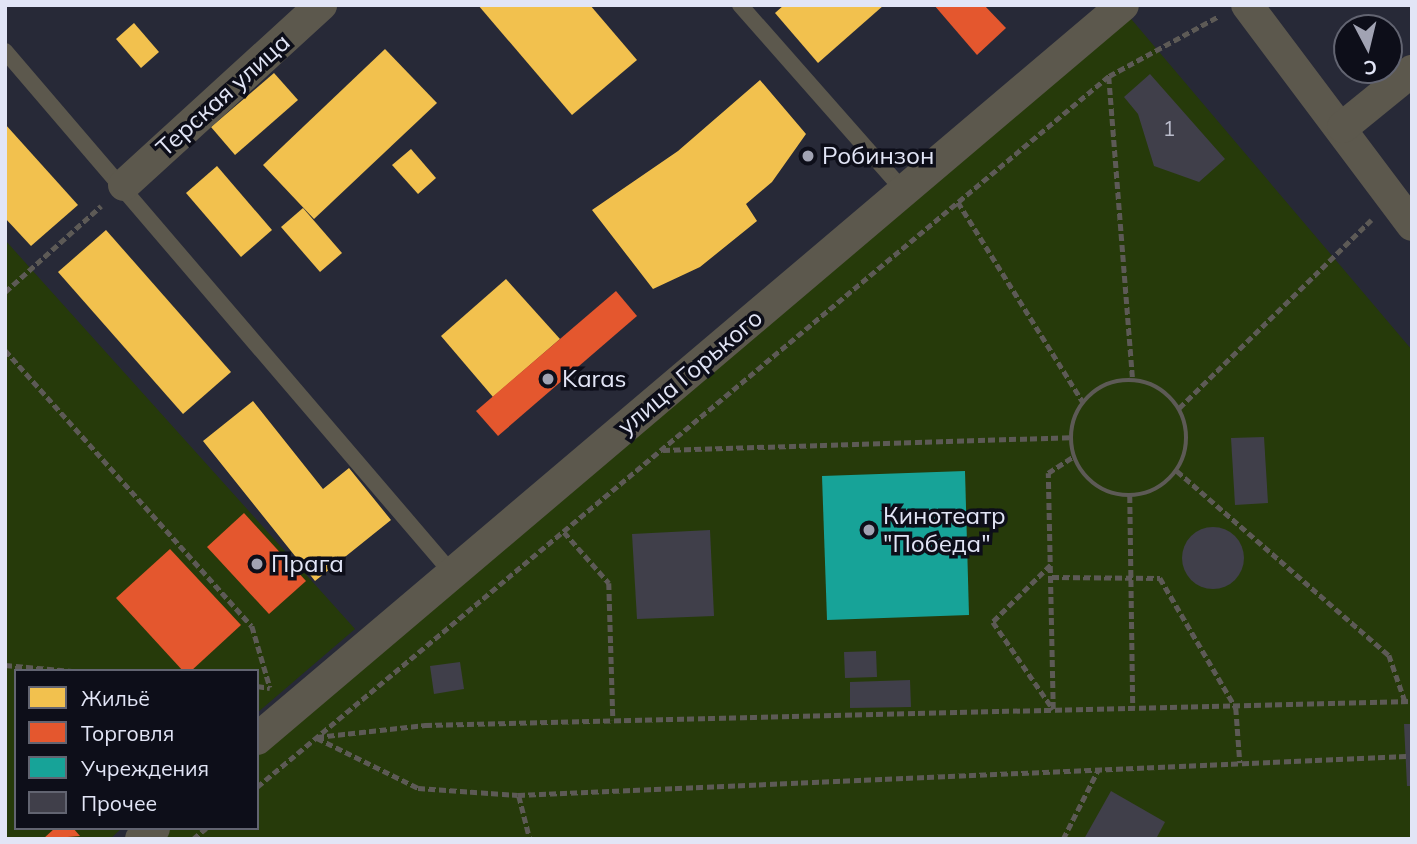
<!DOCTYPE html>
<html>
<head>
<meta charset="utf-8">
<style>
  body { margin:0 }
  #map { position:relative; width:1417px; height:844px; overflow:hidden; background:#272937; font-family:Mulish,sans-serif }
  div>[style] { position:absolute }
  [style*='--x'] { left:calc(var(--x)*1px); top:calc(var(--y)*1px); width:calc(var(--w)*1px); rotate:calc(var(--a)*1deg) }
  .green>* { inset:0; background:#263a0a }
  .homes>* { inset:0; background:#f2c14e }
  .shops>* { inset:0; background:#e4572e }
  .public>* { inset:0; background:#17a398 }
  .building>* { inset:0; background:#403f4a }
  .round { border-radius:50% }
  .path>* { height:4.5px; margin-top:-2.25px; transform-origin:0; background:repeating-linear-gradient(90deg,#5d5a56 0 7px,transparent 0 10.5px) }
  .path>.ring { margin:-2.25px; padding:0; box-sizing:content-box; background:none; border:4.5px solid #5d5a56; border-radius:50% }
  .lane>* { height:16px; margin:-8px; padding:0 8px; transform-origin:8px; border-radius:8px; background:#5c584d }
  .street>* { height:32px; margin:-16px; padding:0 16px; transform-origin:16px; border-radius:16px; background:#5c584d }
  .dots>* { width:19px; height:19px; translate:-50% -50%; box-sizing:border-box; border:4px solid #0d0e19; border-radius:50% }
  span { translate:-50% -50%; white-space:nowrap; text-align:center; line-height:1.15; -webkit-text-stroke:7px #0d0e19; paint-order:stroke }
  .number-label { font-size:21px; color:#babccb }
  .number-label span { -webkit-text-stroke-width:0 }
  .street-label { font-size:24px; color:#e2e5f6 }
  .poi-label { font-size:24px; color:#e2e5f6 }
  .left { translate:0 -50%; text-align:left }
  .frame { position:absolute; inset:0; border:7px solid #e2e5f6; pointer-events:none }
  .legend { position:absolute; left:14px; top:669px; width:245px; height:161px; box-sizing:border-box; background:#0d0e19; border:2px solid #626471; margin:0; padding:9px 12px; list-style:none; font-size:21px; color:#e2e5f6 }
  .legend li { display:flex; align-items:center; gap:14px; height:35px }
  .legend b { width:35px; border:2px solid #626471 }
  .north { position:absolute; left:1333px; top:14px; width:70px; height:70px; box-sizing:border-box; background:#0d0e19; border:2px solid #626471; border-radius:50%; rotate:173deg; font-size:19px; font-weight:700; line-height:28px; text-align:center; color:#e2e5f6 }
  .north::after { content:''; display:block; margin:auto; width:24px; height:32px; background:#a1a3b3; clip-path:polygon(50% 0,100% 100%,50% 72%,0 100%) }
</style>
</head>
<body>
<div id="map">
  <div class="green">
    <i style="clip-path:polygon(1121px 7px,1412px 350px,1412px 839px,141px 839px,154px 828px,257px 828px,257px 739px)"></i>
    <i style="clip-path:polygon(5px 240px,355px 629px,257px 713px,257px 671px,16px 671px,16px 828px,122px 828px,110px 839px,5px 839px)"></i>
  </div>
  <div class="homes">
    <i style="clip-path:polygon(478px 5px,590px 5px,637px 60px,572px 115px)"></i>
    <i style="clip-path:polygon(784px 5px,884px 5px,818px 63px,775px 13px)"></i>
    <i style="clip-path:polygon(134px 23px,159px 52px,141px 68px,116px 39px)"></i>
    <i style="clip-path:polygon(385px 49px,437px 103px,314px 219px,263px 165px)"></i>
    <i style="clip-path:polygon(274px 73px,298px 100px,235px 155px,211px 127px)"></i>
    <i style="clip-path:polygon(760px 80px,806px 134px,772px 182px,746px 204px,757px 221px,700px 267px,653px 289px,592px 210px,678px 151px)"></i>
    <i style="clip-path:polygon(5px 124px,78px 205px,31px 246px,5px 218px)"></i>
    <i style="clip-path:polygon(411px 149px,436px 178px,418px 194px,392px 165px)"></i>
    <i style="clip-path:polygon(217px 166px,272px 230px,241px 257px,186px 193px)"></i>
    <i style="clip-path:polygon(303px 208px,342px 253px,320px 272px,281px 227px)"></i>
    <i style="clip-path:polygon(106px 230px,231px 372px,183px 414px,58px 272px)"></i>
    <i style="clip-path:polygon(506px 279px,560px 339px,493px 397px,441px 336px)"></i>
    <i style="clip-path:polygon(253px 401px,323px 489px,349px 468px,391px 520px,315px 581px,203px 441px)"></i>
  </div>
  <div class="shops">
    <i style="clip-path:polygon(934px 5px,984px 5px,1006px 28px,977px 55px)"></i>
    <i style="clip-path:polygon(616px 291px,637px 316px,498px 436px,476px 411px)"></i>
    <i style="clip-path:polygon(244px 513px,306px 581px,269px 614px,207px 547px)"></i>
    <i style="clip-path:polygon(170px 549px,241px 625px,191px 671px,183px 671px,116px 598px)"></i>
    <i style="clip-path:polygon(55px 828px,73px 828px,80px 836px,43px 839px)"></i>
  </div>
  <div class="public">
    <i style="clip-path:polygon(965px 471px,969px 615px,827px 620px,822px 476px)"></i>
  </div>
  <div class="building">
    <i style="clip-path:polygon(1150px 74px,1225px 159px,1199px 182px,1154px 166px,1138px 114px,1124px 97px)"></i>
    <i style="clip-path:polygon(1264px 437px,1268px 503px,1235px 505px,1231px 438px)"></i>
    <i class="round" style="left:1182px;top:527px;width:62px;height:62px"></i>
    <i style="clip-path:polygon(710px 530px,714px 616px,637px 619px,632px 534px)"></i>
    <i style="clip-path:polygon(876px 651px,877px 677px,845px 678px,844px 652px)"></i>
    <i style="clip-path:polygon(460px 662px,464px 689px,434px 694px,430px 666px)"></i>
    <i style="clip-path:polygon(910px 680px,911px 707px,850px 708px,850px 682px)"></i>
    <i style="clip-path:polygon(1404px 724px,1412px 724px,1412px 786px,1407px 786px)"></i>
    <i style="clip-path:polygon(1111px 791px,1165px 822px,1156px 839px,1084px 839px)"></i>
  </div>
  <div class="path">
    <i style="--x:1109;--y:77;--w:303;--a:85.5"></i>
    <i style="--x:958;--y:202;--w:236;--a:58"></i>
    <i style="--x:5;--y:292;--w:129;--a:-41.9"></i>
    <i style="--x:5;--y:350;--w:370;--a:48.2"></i>
    <i style="--x:252;--y:626;--w:64;--a:73.6"></i>
    <i class="ring" style="left:1071px;top:380px;width:111.5px;height:111.5px"></i>
    <i style="--x:1179;--y:408;--w:269;--a:-44.4"></i>
    <i style="--x:663;--y:450;--w:408;--a:-1.8"></i>
    <i style="--x:1177;--y:471;--w:281;--a:41"></i>
    <i style="--x:1389;--y:655;--w:49;--a:70.8"></i>
    <i style="--x:1130;--y:496;--w:212;--a:89.2"></i>
    <i style="--x:564;--y:532;--w:68;--a:48.6"></i>
    <i style="--x:609;--y:583;--w:137;--a:88.3"></i>
    <i style="--x:1051;--y:565;--w:81;--a:135.5"></i>
    <i style="--x:993;--y:622;--w:106;--a:55.4"></i>
    <i style="--x:1052;--y:577;--w:108;--a:0.5"></i>
    <i style="--x:1160;--y:578;--w:151;--a:59.7"></i>
    <i style="--x:1236;--y:708;--w:55;--a:85.8"></i>
    <i style="--x:5;--y:665;--w:67;--a:5.1"></i>
    <i style="--x:257;--y:686;--w:13;--a:9"></i>
    <i style="--x:1053;--y:709;--w:236;--a:-91.2"></i>
    <i style="--x:1048;--y:473;--w:31;--a:-33"></i>
    <i style="--x:317;--y:737;--w:109;--a:-6.3"></i>
    <i style="--x:425;--y:725;--w:987;--a:-1.39"></i>
    <i style="--x:317;--y:738;--w:113;--a:26.3"></i>
    <i style="--x:418;--y:788;--w:100;--a:4"></i>
    <i style="--x:518;--y:795;--w:889;--a:-2.51"></i>
    <i style="--x:257;--y:787;--w:1110;--a:-39.85"></i>
    <i style="--x:1109;--y:76;--w:125;--a:-28.6"></i>
    <i style="--x:519;--y:796;--w:44;--a:75.7"></i>
    <i style="--x:193;--y:839;--w:17;--a:-40"></i>
    <i style="--x:1063;--y:839;--w:77;--a:-63.1"></i>
  </div>
  <div class="lane">
    <i style="--x:740;--y:5;--w:248;--a:48.6"></i>
    <i style="--x:5;--y:51;--w:687;--a:49.43"></i>
  </div>
  <div class="street">
    <i style="--x:1247;--y:5;--w:275;--a:53.1"></i>
    <i style="--x:1343;--y:127;--w:89;--a:-39.1"></i>
    <i style="--x:124;--y:185;--w:267;--a:-42.4"></i>
    <i style="--x:257;--y:739;--w:1135;--a:-40.28"></i>
    <i style="--x:141;--y:839;--w:17;--a:-40"></i>
  </div>
  <div class="dots">
    <i style="left:808px;top:156px;background:#a1a3b3"></i>
    <i style="left:548px;top:379px;background:#a1a3b3"></i>
    <i style="left:869px;top:530px;background:#a1a3b3"></i>
    <i style="left:257px;top:564px;background:#a1a3b3"></i>
  </div>
  <div class="number-label">
    <span style="left:1169px;top:128px">1</span>
  </div>
  <div class="street-label">
    <span style="left:223px;top:95px;rotate:-42deg">Терская улица</span>
    <span style="left:690px;top:372px;rotate:-40deg">улица Горького</span>
  </div>
  <div class="poi-label">
    <span class="left" style="left:822px;top:156px">Робинзон</span>
    <span class="left" style="left:562px;top:379px">Karas</span>
    <span class="left" style="left:883px;top:530px">Кинотеатр<br>"Победа"</span>
    <span class="left" style="left:271px;top:564px">Прага</span>
  </div>
  <div class="frame"></div>
  <ul class="legend">
  <li><b style="height:19px;background:#f2c14e"></b>Жильё</li>
  <li><b style="height:19px;background:#e4572e"></b>Торговля</li>
  <li><b style="height:19px;background:#17a398"></b>Учреждения</li>
  <li><b style="height:19px;background:#403f4a"></b>Прочее</li>
  </ul>
  <div class="north">С</div>
</div>
</body>
</html>
